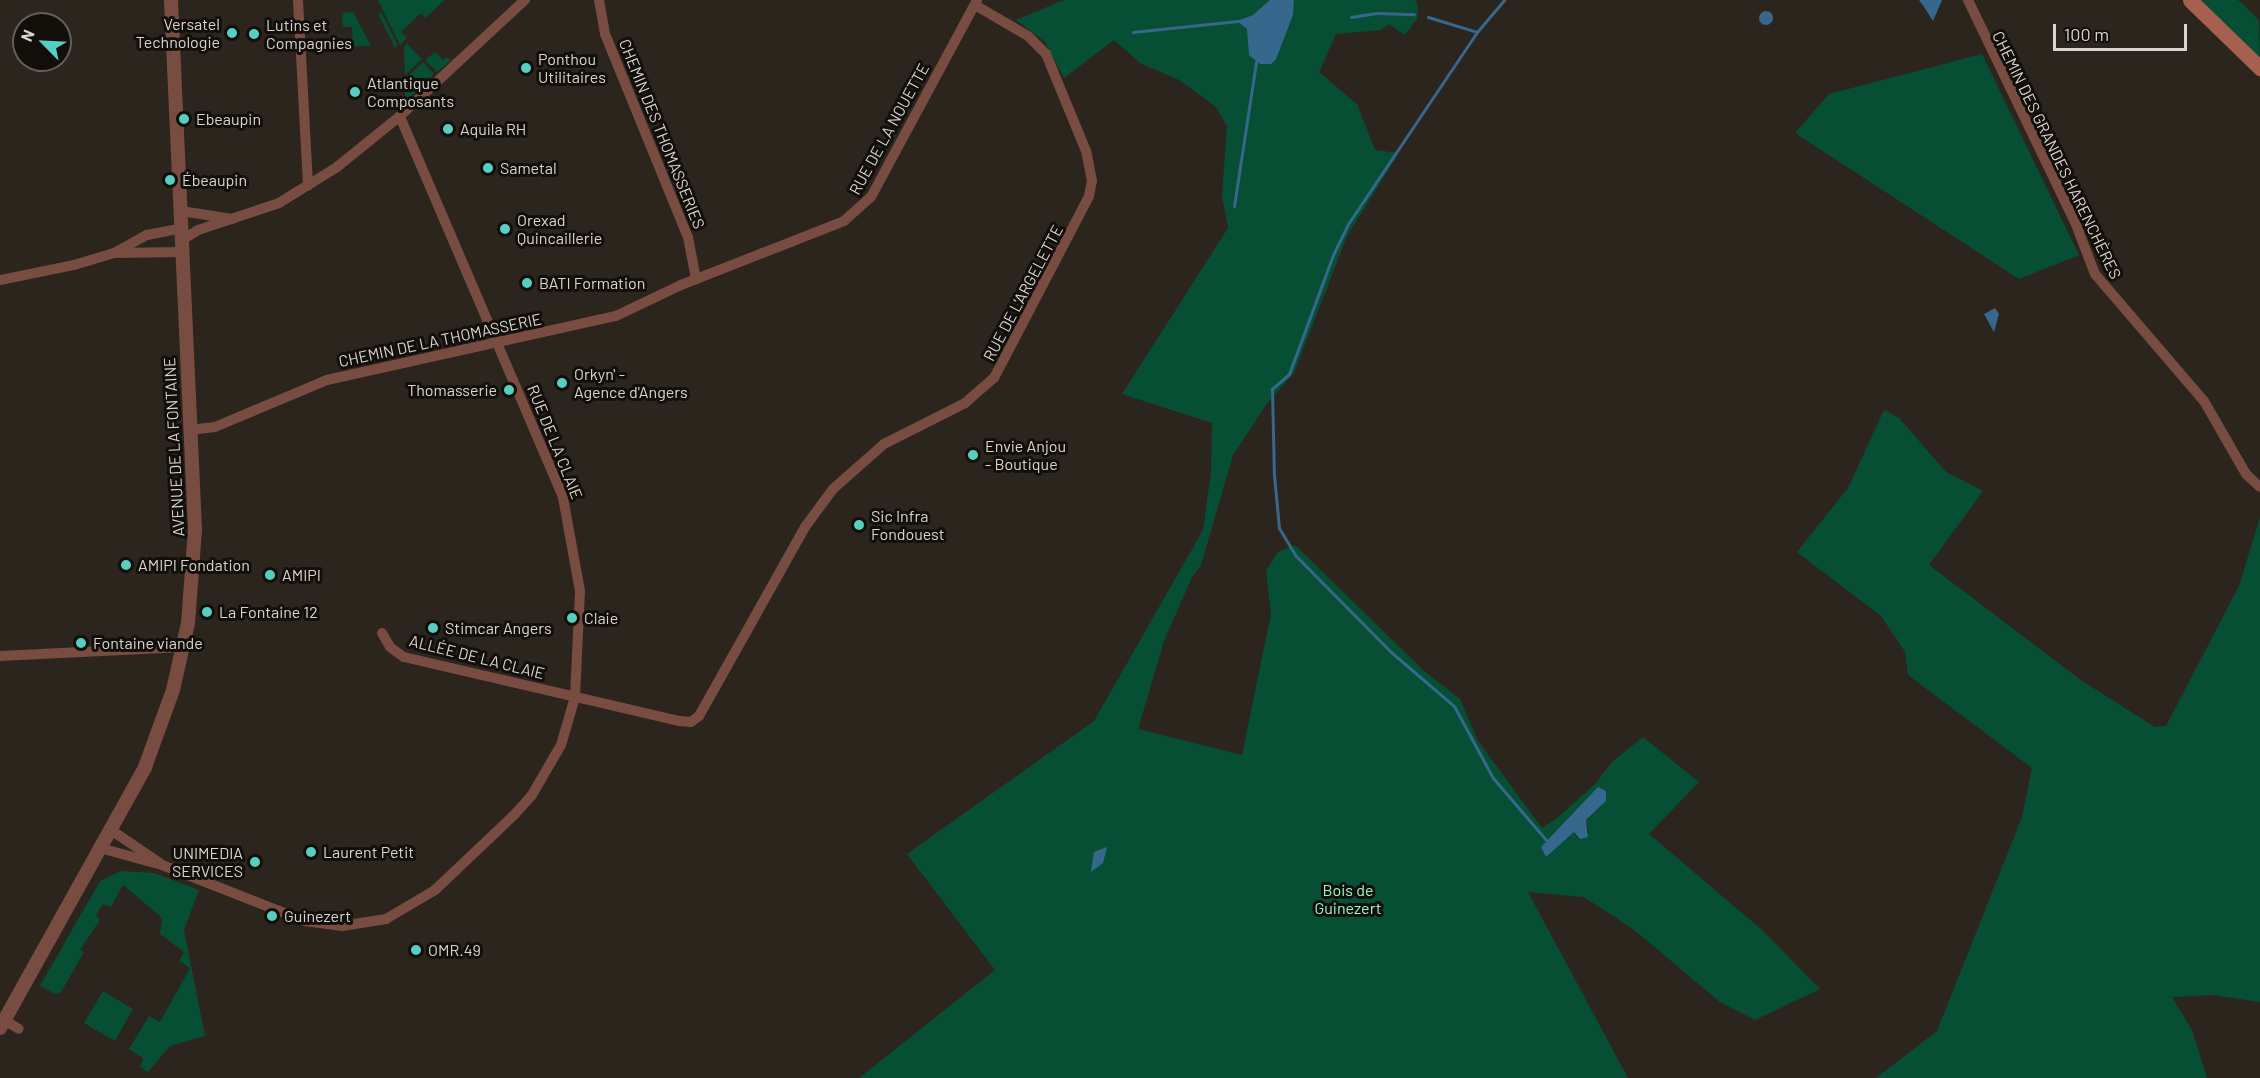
<!DOCTYPE html>
<html>
<head>
<meta charset="utf-8">
<style>
  body { margin:0 }
  #map { position:relative; width:2260px; height:1078px; overflow:hidden; background:#2c251d; font-family:Barlow,sans-serif }
  div>[style] { position:absolute }
  [style*='--x'] { left:calc(var(--x)*1px); top:calc(var(--y)*1px); width:calc(var(--w)*1px); rotate:calc(var(--a)*1deg) }
  .green>* { inset:0; background:#074f34 }
  .water>* { inset:0; background:#36678c }
  .round { border-radius:50% }
  .stream>* { height:3px; margin:-1.5px; padding:0 1.5px; transform-origin:1.5px; border-radius:1.5px; background:#36678c }
  .minor>* { height:10px; margin:-5px; padding:0 5px; transform-origin:5px; border-radius:5px; background:#784c40 }
  .tertiary>* { height:14px; margin:-7px; padding:0 7px; transform-origin:7px; border-radius:7px; background:#784c40 }
  .secondary>* { height:15px; margin:-7.5px; padding:0 7.5px; transform-origin:7.5px; border-radius:7.5px; background:#a6604d }
  .dots>* { width:16px; height:16px; translate:-50% -50%; box-sizing:border-box; border:3px solid #120f0b; border-radius:50% }
  span { translate:-50% -50%; white-space:nowrap; text-align:center; line-height:1.15; -webkit-text-stroke:6px #120f0b; paint-order:stroke }
  .poi-label { font-size:16px; color:#d9d4cf }
  .right { translate:-100% -50%; text-align:right }
  .left { translate:0 -50%; text-align:left }
  .street-label { font-size:16px; color:#d9d4cf }
  .park-label { font-size:16px; color:#9af7c9 }
  .north { position:absolute; left:12px; top:12px; width:60px; height:60px; box-sizing:border-box; background:#120f0b; border:2px solid #625e59; border-radius:50%; rotate:294deg; font-size:16px; font-weight:700; line-height:24px; text-align:center; color:#d9d4cf }
  .north::after { content:''; display:block; margin:auto; width:21px; height:27px; background:#57cec2; clip-path:polygon(50% 0,100% 100%,50% 72%,0 100%) }
  .scale { position:absolute; left:2053px; top:24px; width:134px; height:27px; box-sizing:border-box; border:3px solid #d9d4cf; border-top:0; padding-left:8px; font-size:18px; line-height:21px; white-space:nowrap; color:#d9d4cf; -webkit-text-stroke:4px #120f0b; paint-order:stroke }
</style>
</head>
<body>
<div id="map">
  <div class="green">
    <i style="clip-path:polygon(378px 0,445px 0,425px 18px,421px 13px,401px 32px,407px 38px,400px 45px)"></i>
    <i style="clip-path:polygon(evenodd,1064px 0,1415px 0,1418px 7px,1417px 19px,1405px 35px,1389px 24px,1381px 30px,1336px 34px,1319px 72px,1357px 104px,1375px 150px,1399px 153px,1347px 236px,1294px 373px,1268px 402px,1233px 455px,1201px 565px,1192px 577px,1164px 641px,1138px 729px,1242px 755px,1271px 614px,1266px 571px,1278px 552px,1295px 545px,1423px 670px,1460px 699px,1478px 741px,1542px 828px,1556px 819px,1595px 784px,1612px 762px,1643px 737px,1699px 782px,1649px 834px,1761px 929px,1820px 989px,1755px 1020px,1720px 1002px,1633px 929px,1584px 897px,1528px 892px,1628px 1078px,859px 1078px,995px 970px,907px 854px,1094px 721px,1203px 530px,1211px 472px,1212px 423px,1122px 394px,1228px 228px,1222px 196px,1227px 126px,1216px 107px,1179px 80px,1140px 63px,1114px 40px,1064px 78px,1045px 42px,1016px 20px,1064px 0,1600px 787px,1606px 801px,1586px 821px,1589px 833px,1577px 837px,1574px 832px,1546px 856px,1541px 847px,1600px 787px)"></i>
    <i style="clip-path:polygon(2198px 0,2238px 0,2259px 20px,2260px 60px)"></i>
    <i style="clip-path:polygon(353px 12px,371px 46px,353px 46px,352px 27px,343px 27px,342px 13px)"></i>
    <i style="clip-path:polygon(381px 12px,398px 46px,395px 48px,378px 14px)"></i>
    <i style="clip-path:polygon(407px 44px,422px 59px,405px 75px,404px 47px)"></i>
    <i style="clip-path:polygon(435px 52px,443px 60px,447px 57px,451px 60px,437px 72px,425px 60px)"></i>
    <i style="clip-path:polygon(1982px 54px,2079px 255px,2019px 279px,1795px 133px,1829px 94px)"></i>
    <i style="clip-path:polygon(423px 62px,434px 74px,401px 106px,397px 97px,405px 96px,405px 79px)"></i>
    <i style="clip-path:polygon(1884px 410px,1899px 418px,1946px 472px,1983px 491px,1929px 565px,2082px 681px,2155px 727px,2166px 726px,2239px 586px,2260px 517px,2260px 1002px,2212px 995px,2172px 997px,2192px 1030px,2207px 1078px,1876px 1078px,1937px 1031px,2022px 817px,2032px 768px,1908px 675px,1905px 652px,1881px 616px,1797px 552px,1848px 488px)"></i>
    <i style="clip-path:polygon(121px 871px,154px 873px,199px 890px,184px 930px,205px 1036px,170px 1046px,148px 1072px,140px 1067px,143px 1058px,129px 1049px,149px 1016px,160px 1022px,190px 968px,179px 961px,184px 952px,160px 934px,162px 918px,127px 888px,123px 885px,111px 907px,103px 904px,96px 915px,100px 920px,80px 950px,84px 952px,61px 992px,55px 994px,40px 986px,100px 881px)"></i>
    <i style="clip-path:polygon(103px 991px,133px 1009px,115px 1041px,84px 1023px)"></i>
  </div>
  <div class="water">
    <i style="clip-path:polygon(1270px 0,1294px 0,1293px 15px,1276px 59px,1271px 64px,1260px 64px,1249px 55px,1247px 29px,1237px 21px,1253px 15px)"></i>
    <i style="clip-path:polygon(1919px 0,1942px 0,1933px 21px,1924px 7px)"></i>
    <i class="round" style="left:1759px;top:11px;width:14px;height:14px"></i>
    <i style="clip-path:polygon(1995px 308px,1999px 314px,1994px 332px,1984px 314px)"></i>
    <i style="clip-path:polygon(1598px 787px,1606px 791px,1606px 801px,1586px 820px,1588px 837px,1580px 839px,1574px 832px,1546px 857px,1541px 847px)"></i>
    <i style="clip-path:polygon(1107px 847px,1103px 863px,1091px 872px,1094px 852px)"></i>
  </div>
  <div class="stream">
    <i style="--x:1351;--y:17;--w:26;--a:-9"></i>
    <i style="--x:1377;--y:13;--w:37;--a:2"></i>
    <i style="--x:1428;--y:17;--w:51;--a:17"></i>
    <i style="--x:1477;--y:32;--w:42;--a:-49.8"></i>
    <i style="--x:1133;--y:32;--w:105;--a:-6"></i>
    <i style="--x:1477;--y:32;--w:231;--a:123.9"></i>
    <i style="--x:1348;--y:224;--w:34;--a:116"></i>
    <i style="--x:1333;--y:255;--w:127;--a:110.3"></i>
    <i style="--x:1289;--y:374;--w:23;--a:139"></i>
    <i style="--x:1272;--y:389;--w:86;--a:88.7"></i>
    <i style="--x:1274;--y:475;--w:53;--a:84.6"></i>
    <i style="--x:1279;--y:528;--w:33;--a:59"></i>
    <i style="--x:1296;--y:556;--w:135;--a:45.3"></i>
    <i style="--x:1391;--y:652;--w:83;--a:40.6"></i>
    <i style="--x:1454;--y:706;--w:82;--a:61.6"></i>
    <i style="--x:1493;--y:778;--w:83;--a:49.4"></i>
    <i style="--x:1234;--y:206;--w:146;--a:-81.3"></i>
  </div>
  <div class="minor">
    <i style="--x:298;--y:0;--w:186;--a:86.9"></i>
    <i style="--x:599;--y:0;--w:35;--a:80"></i>
    <i style="--x:605;--y:34;--w:219;--a:67.8"></i>
    <i style="--x:688;--y:237;--w:43;--a:79.2"></i>
    <i style="--x:1968;--y:0;--w:246;--a:64.3"></i>
    <i style="--x:2075;--y:222;--w:56;--a:69"></i>
    <i style="--x:2095;--y:274;--w:167;--a:49.4"></i>
    <i style="--x:2204;--y:401;--w:84;--a:60.1"></i>
    <i style="--x:2246;--y:474;--w:19;--a:43"></i>
    <i style="--x:181;--y:211;--w:52;--a:8.9"></i>
    <i style="--x:182;--y:240;--w:19;--a:-32"></i>
    <i style="--x:198;--y:230;--w:85;--a:-18.4"></i>
    <i style="--x:279;--y:203;--w:68;--a:-31.8"></i>
    <i style="--x:337;--y:167;--w:81;--a:-39"></i>
    <i style="--x:400;--y:116;--w:171;--a:-42.9"></i>
    <i style="--x:114;--y:253;--w:69;--a:-0.8"></i>
    <i style="--x:0;--y:280;--w:76;--a:-11.5"></i>
    <i style="--x:74;--y:265;--w:42;--a:-16.7"></i>
    <i style="--x:114;--y:253;--w:38;--a:-29"></i>
    <i style="--x:147;--y:235;--w:36;--a:-11"></i>
    <i style="--x:190;--y:430;--w:25;--a:-7"></i>
    <i style="--x:215;--y:427;--w:121;--a:-22.8"></i>
    <i style="--x:327;--y:380;--w:296;--a:-12.5"></i>
    <i style="--x:616;--y:316;--w:72;--a:-25.5"></i>
    <i style="--x:681;--y:285;--w:175;--a:-21.4"></i>
    <i style="--x:844;--y:221;--w:36;--a:-42"></i>
    <i style="--x:871;--y:197;--w:224;--a:-61.7"></i>
    <i style="--x:382;--y:633;--w:16;--a:60"></i>
    <i style="--x:390;--y:647;--w:17;--a:36"></i>
    <i style="--x:404;--y:657;--w:283;--a:13.1"></i>
    <i style="--x:680;--y:721;--w:11;--a:5"></i>
    <i style="--x:691;--y:722;--w:10;--a:-37"></i>
    <i style="--x:699;--y:716;--w:217;--a:-60.7"></i>
    <i style="--x:805;--y:527;--w:47;--a:-53.6"></i>
    <i style="--x:833;--y:489;--w:68;--a:-41.4"></i>
    <i style="--x:884;--y:444;--w:91;--a:-26.8"></i>
    <i style="--x:965;--y:403;--w:38;--a:-41"></i>
    <i style="--x:994;--y:378;--w:205;--a:-62.4"></i>
    <i style="--x:1089;--y:196;--w:15;--a:-79"></i>
    <i style="--x:1092;--y:181;--w:31;--a:-101"></i>
    <i style="--x:1086;--y:151;--w:105;--a:-112.4"></i>
    <i style="--x:1046;--y:54;--w:25;--a:-135"></i>
    <i style="--x:1028;--y:36;--w:61;--a:-149.7"></i>
    <i style="--x:0;--y:656;--w:184;--a:-2.8"></i>
    <i style="--x:111;--y:830;--w:60;--a:34.2"></i>
    <i style="--x:100;--y:848;--w:64;--a:15.3"></i>
    <i style="--x:162;--y:865;--w:154;--a:21.4"></i>
    <i style="--x:305;--y:921;--w:37;--a:8"></i>
    <i style="--x:342;--y:926;--w:45;--a:-9"></i>
    <i style="--x:386;--y:919;--w:57;--a:-30.6"></i>
    <i style="--x:435;--y:890;--w:110;--a:-43.5"></i>
    <i style="--x:515;--y:814;--w:25;--a:-48"></i>
    <i style="--x:532;--y:795;--w:58;--a:-59.9"></i>
    <i style="--x:561;--y:745;--w:50;--a:-73.7"></i>
    <i style="--x:575;--y:697;--w:106;--a:-87.3"></i>
    <i style="--x:580;--y:591;--w:96;--a:-100.3"></i>
    <i style="--x:563;--y:497;--w:414;--a:-113.2"></i>
    <i style="--x:4;--y:1020;--w:17;--a:31"></i>
  </div>
  <div class="tertiary">
    <i style="--x:0;--y:1028;--w:299;--a:-60.9"></i>
    <i style="--x:145;--y:767;--w:82;--a:-70"></i>
    <i style="--x:173;--y:690;--w:69;--a:-77.4"></i>
    <i style="--x:188;--y:623;--w:94;--a:-85.7"></i>
    <i style="--x:195;--y:529;--w:530;--a:-92.6"></i>
  </div>
  <div class="secondary">
    <i style="--x:2190;--y:0;--w:98;--a:44.2"></i>
  </div>
  <div class="dots">
    <i style="left:232px;top:33px;background:#57cec2"></i>
    <i style="left:254px;top:34px;background:#57cec2"></i>
    <i style="left:526px;top:68px;background:#57cec2"></i>
    <i style="left:355px;top:92px;background:#57cec2"></i>
    <i style="left:184px;top:119px;background:#57cec2"></i>
    <i style="left:448px;top:129px;background:#57cec2"></i>
    <i style="left:488px;top:168px;background:#57cec2"></i>
    <i style="left:170px;top:180px;background:#57cec2"></i>
    <i style="left:505px;top:229px;background:#57cec2"></i>
    <i style="left:527px;top:283px;background:#57cec2"></i>
    <i style="left:562px;top:383px;background:#57cec2"></i>
    <i style="left:509px;top:390px;background:#57cec2"></i>
    <i style="left:973px;top:455px;background:#57cec2"></i>
    <i style="left:859px;top:525px;background:#57cec2"></i>
    <i style="left:126px;top:565px;background:#57cec2"></i>
    <i style="left:270px;top:575px;background:#57cec2"></i>
    <i style="left:207px;top:612px;background:#57cec2"></i>
    <i style="left:572px;top:618px;background:#57cec2"></i>
    <i style="left:433px;top:628px;background:#57cec2"></i>
    <i style="left:81px;top:643px;background:#57cec2"></i>
    <i style="left:311px;top:852px;background:#57cec2"></i>
    <i style="left:255px;top:862px;background:#57cec2"></i>
    <i style="left:272px;top:916px;background:#57cec2"></i>
    <i style="left:416px;top:950px;background:#57cec2"></i>
  </div>
  <div class="poi-label">
    <span class="right" style="left:220px;top:33px">Versatel<br>Technologie</span>
    <span class="left" style="left:266px;top:34px">Lutins et<br>Compagnies</span>
    <span class="left" style="left:538px;top:68px">Ponthou<br>Utilitaires</span>
    <span class="left" style="left:367px;top:92px">Atlantique<br>Composants</span>
    <span class="left" style="left:196px;top:119px">Ebeaupin</span>
    <span class="left" style="left:460px;top:129px">Aquila RH</span>
    <span class="left" style="left:500px;top:168px">Sametal</span>
    <span class="left" style="left:182px;top:180px">Ébeaupin</span>
    <span class="left" style="left:517px;top:229px">Orexad<br>Quincaillerie</span>
    <span class="left" style="left:539px;top:283px">BATI Formation</span>
    <span class="left" style="left:574px;top:383px">Orkyn' -<br>Agence d'Angers</span>
    <span class="right" style="left:497px;top:390px">Thomasserie</span>
    <span class="left" style="left:985px;top:455px">Envie Anjou<br>- Boutique</span>
    <span class="left" style="left:871px;top:525px">Sic Infra<br>Fondouest</span>
    <span class="left" style="left:138px;top:565px">AMIPI Fondation</span>
    <span class="left" style="left:282px;top:575px">AMIPI</span>
    <span class="left" style="left:219px;top:612px">La Fontaine 12</span>
    <span class="left" style="left:584px;top:618px">Claie</span>
    <span class="left" style="left:445px;top:628px">Stimcar Angers</span>
    <span class="left" style="left:93px;top:643px">Fontaine viande</span>
    <span class="left" style="left:323px;top:852px">Laurent Petit</span>
    <span class="right" style="left:243px;top:862px">UNIMEDIA<br>SERVICES</span>
    <span class="left" style="left:284px;top:916px">Guinezert</span>
    <span class="left" style="left:428px;top:950px">OMR.49</span>
  </div>
  <div class="street-label">
    <span style="left:889px;top:129px;rotate:-61deg">RUE DE LA NOUETTE</span>
    <span style="left:662px;top:134px;rotate:68deg">CHEMIN DES THOMASSERIES</span>
    <span style="left:2057px;top:155px;rotate:64deg">CHEMIN DES GRANDES HARENCHÈRES</span>
    <span style="left:1023px;top:293px;rotate:-62deg">RUE DE L'ARGELETTE</span>
    <span style="left:440px;top:340px;rotate:-12deg">CHEMIN DE LA THOMASSERIE</span>
    <span style="left:555px;top:442px;rotate:68deg">RUE DE LA CLAIE</span>
    <span style="left:174px;top:447px;rotate:-93deg">AVENUE DE LA FONTAINE</span>
    <span style="left:477px;top:657px;rotate:14deg">ALLÉE DE LA CLAIE</span>
  </div>
  <div class="park-label">
    <span style="left:1348px;top:899px">Bois de<br>Guinezert</span>
  </div>
  <div class="north">N</div>
  <div class="scale">100 m</div>
</div>
</body>
</html>
